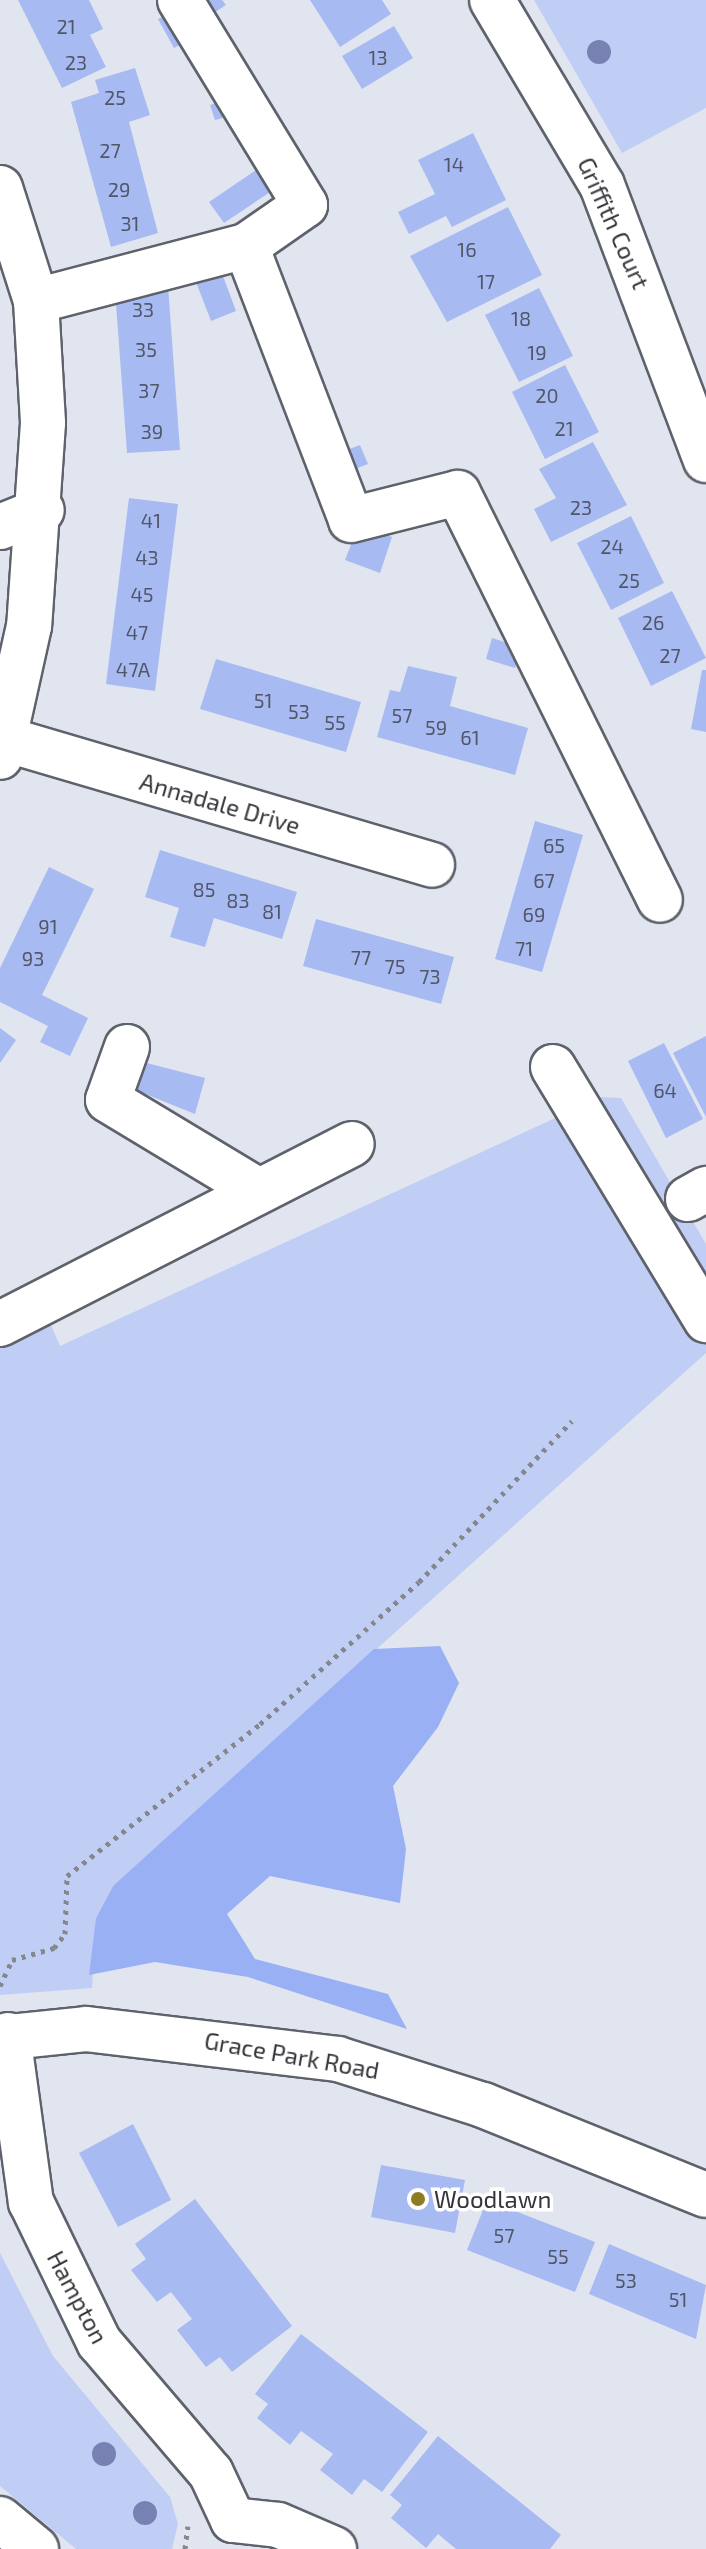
<!DOCTYPE html>
<html>
<head>
<meta charset="utf-8">
<style>
  body { margin:0 }
  #map { position:relative; width:706px; height:2549px; overflow:hidden; background:#e1e5f0; font-family:"Exo 2",sans-serif }
  div>[style] { position:absolute }
  [style*='--x'] { left:calc(var(--x)*1px); top:calc(var(--y)*1px); width:calc(var(--w)*1px); rotate:calc(var(--a)*1deg) }
  .green>* { inset:0; background:#c0cef5 }
  .forest>* { inset:0; background:#99b0f5 }
  .building>* { inset:0; background:#a7bbf2 }
  .path>* { height:5px; margin-top:-2.5px; transform-origin:0; background:repeating-linear-gradient(90deg,#85878f 0 4px,transparent 0 10px) }
  .roads { filter:drop-shadow(2px 0 #5e626b) drop-shadow(-2px 0 #5e626b) drop-shadow(0 2px #5e626b) drop-shadow(0 -2px #5e626b) }
  .minor>* { height:44px; margin:-22px; padding:0 22px; transform-origin:22px; border-radius:22px; background:#fff }
  .trees>* { width:24px; height:24px; margin:-12px; border-radius:50%; background:#7882b2 }
  .dots>* { width:22px; height:22px; translate:-50% -50%; box-sizing:border-box; border:4px solid #fff; border-radius:50% }
  span { translate:-50% -50%; white-space:nowrap; text-align:center; line-height:1.15; -webkit-text-stroke:7px #fff; paint-order:stroke }
  .number-label { font-size:20px; color:#515668 }
  .number-label span { -webkit-text-stroke-width:0 }
  .street-label { font-size:24px; color:#34353a }
  .poi-label { font-size:24px; color:#34353a }
  .left { translate:0 -50%; text-align:left }
</style>
</head>
<body>
<div id="map">
  <div class="green">
    <i style="clip-path:polygon(534px 0,706px 0,706px 108px,622px 153px)"></i>
    <i style="clip-path:polygon(601px 1097px,621px 1098px,706px 1244px,706px 1353px,113px 1886px,96px 1918px,92px 1988px,0 1995px,0 1340px,47px 1316px,60px 1346px)"></i>
    <i style="clip-path:polygon(0 2253px,53px 2356px,170px 2497px,178px 2524px,172px 2549px,76px 2549px,0 2486px)"></i>
  </div>
  <div class="forest">
    <i style="clip-path:polygon(440px 1646px,459px 1683px,438px 1727px,393px 1786px,406px 1849px,400px 1903px,270px 1876px,227px 1914px,255px 1959px,388px 1994px,407px 2029px,248px 1977px,155px 1962px,89px 1975px,96px 1918px,113px 1886px,374px 1649px)"></i>
  </div>
  <div class="building">
    <i style="clip-path:polygon(18px 0,89px 0,103px 29px,90px 35px,106px 67px,62px 88px)"></i>
    <i style="clip-path:polygon(199px 0,222px 0,226px 5px,209px 16px)"></i>
    <i style="clip-path:polygon(310px 0,382px 0,391px 14px,340px 47px)"></i>
    <i style="clip-path:polygon(178px 9px,193px 38px,174px 48px,158px 19px)"></i>
    <i style="clip-path:polygon(394px 26px,413px 58px,362px 89px,342px 56px)"></i>
    <i style="clip-path:polygon(135px 68px,150px 115px,129px 122px,158px 233px,111px 247px,71px 102px,99px 93px,95px 80px)"></i>
    <i style="clip-path:polygon(225px 100px,230px 116px,215px 120px,210px 105px)"></i>
    <i style="clip-path:polygon(473px 133px,506px 200px,452px 227px,446px 216px,409px 234px,398px 212px,435px 194px,418px 160px)"></i>
    <i style="clip-path:polygon(256px 170px,270px 192px,224px 223px,209px 202px)"></i>
    <i style="clip-path:polygon(508px 207px,542px 275px,447px 322px,410px 256px)"></i>
    <i style="clip-path:polygon(220px 268px,236px 311px,211px 321px,194px 277px)"></i>
    <i style="clip-path:polygon(168px 286px,180px 450px,127px 453px,115px 290px)"></i>
    <i style="clip-path:polygon(539px 288px,573px 356px,519px 382px,485px 315px)"></i>
    <i style="clip-path:polygon(565px 365px,599px 432px,545px 459px,512px 392px)"></i>
    <i style="clip-path:polygon(593px 442px,627px 505px,551px 542px,534px 509px,556px 498px,539px 469px)"></i>
    <i style="clip-path:polygon(360px 445px,368px 464px,347px 472px,339px 453px)"></i>
    <i style="clip-path:polygon(129px 498px,178px 504px,155px 691px,106px 684px)"></i>
    <i style="clip-path:polygon(631px 516px,664px 583px,611px 610px,577px 543px)"></i>
    <i style="clip-path:polygon(359px 524px,392px 537px,380px 573px,345px 560px)"></i>
    <i style="clip-path:polygon(672px 591px,706px 658px,651px 686px,618px 618px)"></i>
    <i style="clip-path:polygon(492px 638px,521px 647px,515px 668px,486px 659px)"></i>
    <i style="clip-path:polygon(216px 659px,361px 702px,346px 752px,200px 709px)"></i>
    <i style="clip-path:polygon(408px 666px,457px 677px,450px 706px,528px 728px,515px 775px,377px 737px,390px 690px,400px 692px)"></i>
    <i style="clip-path:polygon(702px 670px,706px 670px,706px 732px,691px 729px)"></i>
    <i style="clip-path:polygon(535px 821px,583px 835px,542px 972px,495px 959px)"></i>
    <i style="clip-path:polygon(160px 850px,297px 892px,282px 939px,214px 918px,205px 947px,170px 937px,179px 908px,145px 897px)"></i>
    <i style="clip-path:polygon(49px 867px,94px 889px,42px 995px,88px 1018px,70px 1056px,40px 1042px,48px 1026px,0 1002px,0 968px)"></i>
    <i style="clip-path:polygon(316px 919px,454px 957px,441px 1004px,303px 966px)"></i>
    <i style="clip-path:polygon(0 1028px,16px 1040px,0 1063px)"></i>
    <i style="clip-path:polygon(706px 1036px,706px 1117px,673px 1053px)"></i>
    <i style="clip-path:polygon(664px 1043px,703px 1119px,666px 1138px,628px 1061px)"></i>
    <i style="clip-path:polygon(135px 1060px,205px 1078px,195px 1114px,128px 1087px)"></i>
    <i style="clip-path:polygon(133px 2124px,171px 2200px,118px 2227px,79px 2153px)"></i>
    <i style="clip-path:polygon(381px 2165px,465px 2180px,455px 2233px,371px 2217px)"></i>
    <i style="clip-path:polygon(195px 2199px,292px 2326px,232px 2372px,220px 2357px,206px 2367px,177px 2330px,192px 2319px,171px 2292px,157px 2302px,131px 2270px,146px 2259px,135px 2244px)"></i>
    <i style="clip-path:polygon(487px 2200px,595px 2242px,575px 2292px,467px 2250px)"></i>
    <i style="clip-path:polygon(609px 2244px,706px 2285px,696px 2339px,589px 2294px)"></i>
    <i style="clip-path:polygon(301px 2334px,428px 2432px,382px 2492px,364px 2479px,352px 2495px,320px 2470px,333px 2454px,301px 2431px,290px 2445px,257px 2418px,268px 2404px,255px 2394px)"></i>
    <i style="clip-path:polygon(438px 2436px,561px 2535px,550px 2549px,456px 2549px,438px 2534px,426px 2548px,391px 2518px,402px 2505px,390px 2495px)"></i>
  </div>
  <div class="path">
    <i style="--x:0;--y:1986;--w:29;--a:-65"></i>
    <i style="--x:12;--y:1960;--w:44;--a:-15.9"></i>
    <i style="--x:54;--y:1948;--w:18;--a:-52"></i>
    <i style="--x:65;--y:1934;--w:58;--a:-88"></i>
    <i style="--x:67;--y:1876;--w:246;--a:-38.2"></i>
    <i style="--x:260;--y:1724;--w:213;--a:-41.8"></i>
    <i style="--x:419;--y:1582;--w:222;--a:-46.5"></i>
    <i style="--x:185;--y:2549;--w:23;--a:-83"></i>
  </div>
  <div class="roads">
    <div class="minor">
      <i style="--x:180;--y:0;--w:240;--a:58.6"></i>
      <i style="--x:305;--y:205;--w:72;--a:145.2"></i>
      <i style="--x:246;--y:246;--w:293;--a:69"></i>
      <i style="--x:351;--y:520;--w:110;--a:-14.2"></i>
      <i style="--x:458;--y:493;--w:454;--a:63.6"></i>
      <i style="--x:492;--y:0;--w:215;--a:59.3"></i>
      <i style="--x:602;--y:185;--w:294;--a:69.3"></i>
      <i style="--x:0;--y:188;--w:119;--a:72.3"></i>
      <i style="--x:36;--y:301;--w:122;--a:86.7"></i>
      <i style="--x:43;--y:423;--w:203;--a:93.9"></i>
      <i style="--x:29;--y:626;--w:134;--a:102.5"></i>
      <i style="--x:36;--y:301;--w:217;--a:-14.7"></i>
      <i style="--x:0;--y:527;--w:45;--a:-22"></i>
      <i style="--x:8;--y:740;--w:442;--a:16.4"></i>
      <i style="--x:127;--y:1047;--w:56;--a:109.7"></i>
      <i style="--x:108;--y:1100;--w:176;--a:31.1"></i>
      <i style="--x:553;--y:1067;--w:296;--a:58.8"></i>
      <i style="--x:688;--y:1199;--w:21;--a:-29"></i>
      <i style="--x:0;--y:1324;--w:395;--a:-27.1"></i>
      <i style="--x:8;--y:2035;--w:169;--a:82.2"></i>
      <i style="--x:31;--y:2202;--w:156;--a:64.1"></i>
      <i style="--x:99;--y:2342;--w:172;--a:49.5"></i>
      <i style="--x:211;--y:2473;--w:52;--a:64.9"></i>
      <i style="--x:233;--y:2520;--w:45;--a:6.3"></i>
      <i style="--x:278;--y:2525;--w:61;--a:23.2"></i>
      <i style="--x:0;--y:2038;--w:86;--a:-6"></i>
      <i style="--x:86;--y:2029;--w:254;--a:6.8"></i>
      <i style="--x:338;--y:2059;--w:152;--a:17.6"></i>
      <i style="--x:483;--y:2105;--w:240;--a:22"></i>
      <i style="--x:0;--y:2519;--w:47;--a:39.8"></i>
    </div>
  </div>
  <div class="trees">
    <i style="left:599px;top:52px"></i>
    <i style="left:104px;top:2454px"></i>
    <i style="left:145px;top:2513px"></i>
  </div>
  <div class="dots">
    <i style="left:418px;top:2199px;background:#8f7c22"></i>
  </div>
  <div class="number-label">
    <span style="left:66px;top:26px">21</span>
    <span style="left:378px;top:57px">13</span>
    <span style="left:76px;top:62px">23</span>
    <span style="left:115px;top:97px">25</span>
    <span style="left:110px;top:150px">27</span>
    <span style="left:454px;top:164px">14</span>
    <span style="left:119px;top:189px">29</span>
    <span style="left:130px;top:223px">31</span>
    <span style="left:467px;top:249px">16</span>
    <span style="left:486px;top:281px">17</span>
    <span style="left:143px;top:309px">33</span>
    <span style="left:521px;top:318px">18</span>
    <span style="left:146px;top:349px">35</span>
    <span style="left:537px;top:352px">19</span>
    <span style="left:149px;top:390px">37</span>
    <span style="left:547px;top:395px">20</span>
    <span style="left:564px;top:428px">21</span>
    <span style="left:152px;top:431px">39</span>
    <span style="left:581px;top:507px">23</span>
    <span style="left:151px;top:520px">41</span>
    <span style="left:612px;top:546px">24</span>
    <span style="left:147px;top:557px">43</span>
    <span style="left:629px;top:580px">25</span>
    <span style="left:142px;top:594px">45</span>
    <span style="left:653px;top:622px">26</span>
    <span style="left:137px;top:632px">47</span>
    <span style="left:670px;top:655px">27</span>
    <span style="left:133px;top:669px">47A</span>
    <span style="left:263px;top:700px">51</span>
    <span style="left:299px;top:711px">53</span>
    <span style="left:402px;top:715px">57</span>
    <span style="left:335px;top:722px">55</span>
    <span style="left:436px;top:727px">59</span>
    <span style="left:470px;top:737px">61</span>
    <span style="left:554px;top:845px">65</span>
    <span style="left:544px;top:880px">67</span>
    <span style="left:204px;top:889px">85</span>
    <span style="left:238px;top:900px">83</span>
    <span style="left:272px;top:911px">81</span>
    <span style="left:534px;top:914px">69</span>
    <span style="left:48px;top:926px">91</span>
    <span style="left:524px;top:948px">71</span>
    <span style="left:361px;top:957px">77</span>
    <span style="left:33px;top:958px">93</span>
    <span style="left:395px;top:966px">75</span>
    <span style="left:430px;top:976px">73</span>
    <span style="left:665px;top:1090px">64</span>
    <span style="left:504px;top:2235px">57</span>
    <span style="left:558px;top:2256px">55</span>
    <span style="left:626px;top:2280px">53</span>
    <span style="left:678px;top:2299px">51</span>
  </div>
  <div class="street-label">
    <span style="left:614px;top:223px;rotate:66deg">Griffith Court</span>
    <span style="left:220px;top:803px;rotate:16deg">Annadale Drive</span>
    <span style="left:292px;top:2055px;rotate:10deg">Grace Park Road</span>
    <span style="left:78px;top:2297px;rotate:62deg">Hampton</span>
  </div>
  <div class="poi-label">
    <span class="left" style="left:434px;top:2199px">Woodlawn</span>
  </div>
</div>
</body>
</html>
